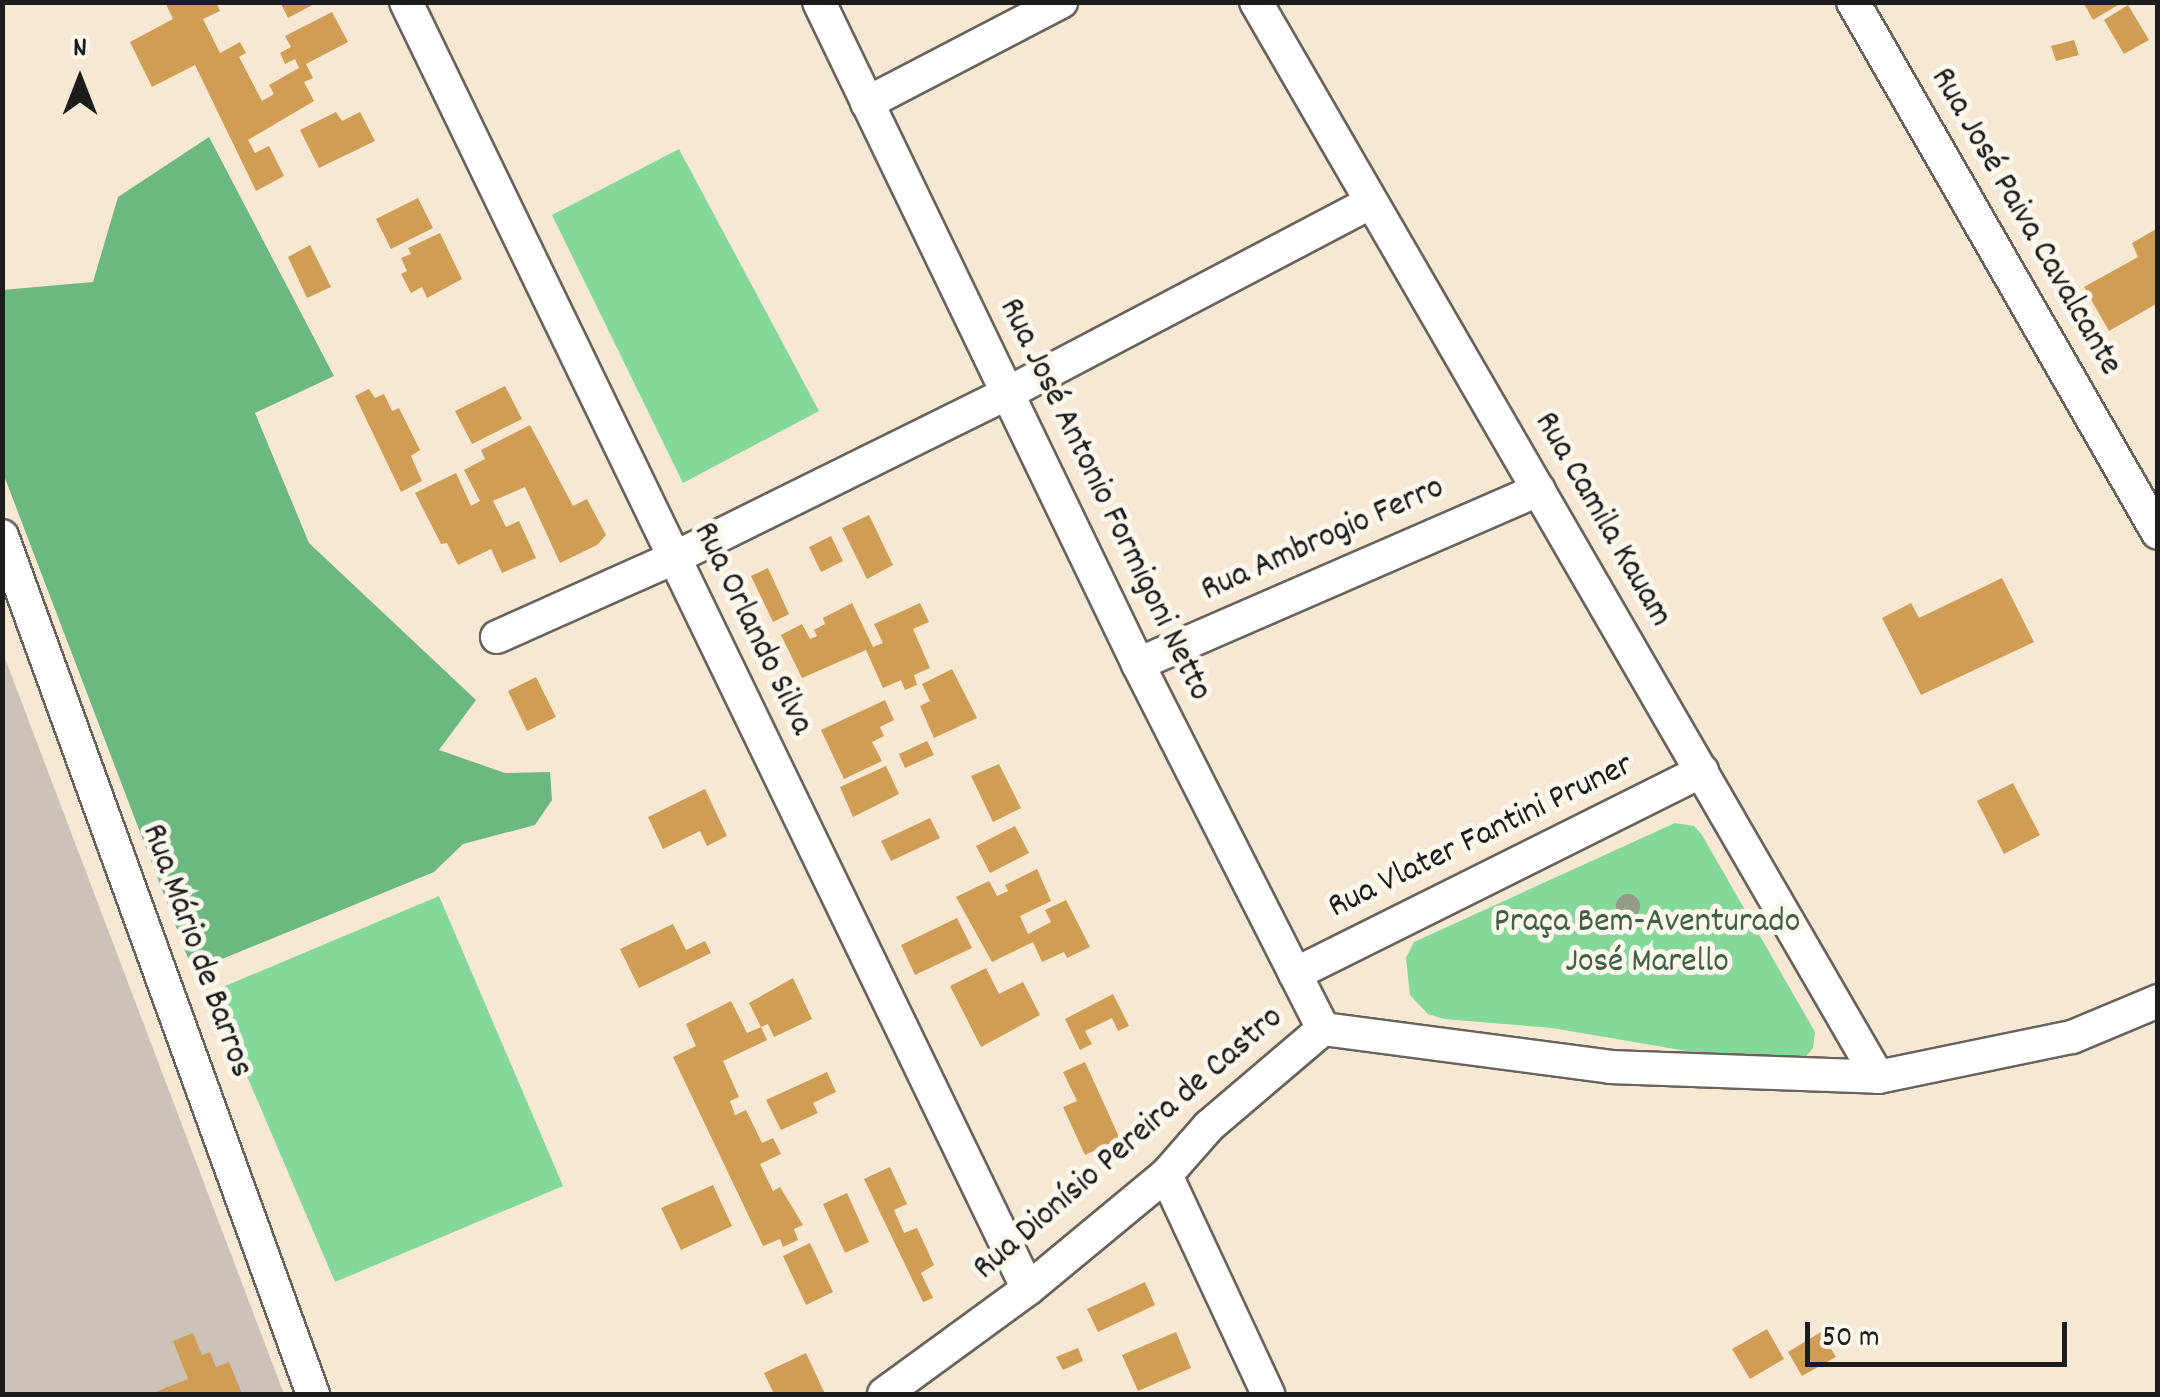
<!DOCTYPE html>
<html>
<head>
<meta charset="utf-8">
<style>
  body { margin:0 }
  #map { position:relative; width:2160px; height:1397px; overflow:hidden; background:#f6e8d2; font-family:Dekko,sans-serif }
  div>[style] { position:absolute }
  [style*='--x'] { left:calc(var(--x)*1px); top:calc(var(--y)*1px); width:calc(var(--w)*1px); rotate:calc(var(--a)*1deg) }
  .industrial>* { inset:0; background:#cdc2b9 }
  .green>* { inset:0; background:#84d899 }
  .forest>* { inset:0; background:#6bb881 }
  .building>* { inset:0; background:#d09d55 }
  .roads { filter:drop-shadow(2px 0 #68635c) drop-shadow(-2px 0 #68635c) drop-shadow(0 2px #68635c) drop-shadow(0 -2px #68635c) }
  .minor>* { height:32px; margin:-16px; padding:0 16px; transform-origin:16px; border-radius:16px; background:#fff }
  .trees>* { width:24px; height:24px; margin:-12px; border-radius:50%; background:#929c86 }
  span { translate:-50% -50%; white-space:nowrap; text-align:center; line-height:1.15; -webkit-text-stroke:10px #fbf7ec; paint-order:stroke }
  .street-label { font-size:35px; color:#1c1c1c }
  .park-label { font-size:35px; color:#405e48 }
  .frame { position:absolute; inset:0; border:5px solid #1c1c1c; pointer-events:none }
  .north { position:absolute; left:30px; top:30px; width:100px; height:100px; -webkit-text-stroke:8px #fbf7ec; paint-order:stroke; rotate:0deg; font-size:28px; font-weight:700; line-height:40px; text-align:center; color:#1c1c1c }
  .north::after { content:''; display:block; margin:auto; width:35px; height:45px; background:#1c1c1c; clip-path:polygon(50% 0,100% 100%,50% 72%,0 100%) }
  .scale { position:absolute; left:1805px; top:1322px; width:262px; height:45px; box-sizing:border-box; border:5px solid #1c1c1c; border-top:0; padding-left:12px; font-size:30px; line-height:35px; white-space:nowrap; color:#1c1c1c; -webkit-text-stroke:8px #fbf7ec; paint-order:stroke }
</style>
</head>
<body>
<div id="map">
  <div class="industrial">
    <i style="clip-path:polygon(3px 653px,284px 1394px,3px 1394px)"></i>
  </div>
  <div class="green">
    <i style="clip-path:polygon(679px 149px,819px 411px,683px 483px,552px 215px)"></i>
    <i style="clip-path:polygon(1675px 823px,1694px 826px,1702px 835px,1815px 1032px,1813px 1048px,1802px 1061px,1769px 1065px,1552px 1028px,1444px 1019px,1428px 1014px,1410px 995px,1406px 958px,1414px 942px)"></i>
    <i style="clip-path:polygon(439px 896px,563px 1186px,335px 1282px,211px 992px)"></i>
  </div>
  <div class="forest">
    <i style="clip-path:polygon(209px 137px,334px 376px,255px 413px,309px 543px,476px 700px,439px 750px,505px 773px,550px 772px,552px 800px,535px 825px,463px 844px,434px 872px,193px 971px,3px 473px,2px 290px,93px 282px,118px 197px)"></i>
  </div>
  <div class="building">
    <i style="clip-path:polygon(165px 2px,216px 2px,220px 11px,203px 19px,220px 53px,240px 42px,246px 53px,239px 57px,262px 101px,274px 94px,269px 85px,299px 68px,295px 59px,285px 64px,280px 53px,291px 47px,285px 36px,332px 12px,348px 42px,306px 64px,313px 78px,304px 82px,314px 101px,248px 140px,255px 153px,269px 146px,284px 176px,256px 191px,195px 65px,152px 87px,130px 42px,173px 19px)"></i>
    <i style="clip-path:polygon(280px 2px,318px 2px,288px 18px)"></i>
    <i style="clip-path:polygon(2083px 2px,2123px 2px,2093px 20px)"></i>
    <i style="clip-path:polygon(2128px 5px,2149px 40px,2124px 54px,2104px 20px)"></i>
    <i style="clip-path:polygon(2074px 40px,2079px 55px,2056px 61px,2051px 46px)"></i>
    <i style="clip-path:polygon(336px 112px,342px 121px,360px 112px,375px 141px,319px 168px,300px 130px)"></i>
    <i style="clip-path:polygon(418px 198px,433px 228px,391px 249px,376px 219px)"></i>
    <i style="clip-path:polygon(2158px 228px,2158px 303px,2109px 331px,2084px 287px,2138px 257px,2132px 243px)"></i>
    <i style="clip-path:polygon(440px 233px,462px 279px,427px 298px,422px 287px,411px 293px,401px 274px,407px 271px,401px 258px,411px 254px,408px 248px)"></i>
    <i style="clip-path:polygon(310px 245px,331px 287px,307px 298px,288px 257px)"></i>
    <i style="clip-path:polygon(505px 386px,522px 419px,472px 444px,455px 411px)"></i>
    <i style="clip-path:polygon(369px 389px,375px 398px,384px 394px,392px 411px,399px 408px,420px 450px,411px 456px,422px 481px,401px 492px,355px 396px)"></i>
    <i style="clip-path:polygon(530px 425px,573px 506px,587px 499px,606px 535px,597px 545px,560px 563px,525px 487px,493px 501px,506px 527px,519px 521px,536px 558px,502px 573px,491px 549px,458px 565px,447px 543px,441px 544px,415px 493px,456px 473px,471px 506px,480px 501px,464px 470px,485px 459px,481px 450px)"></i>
    <i style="clip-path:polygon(869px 515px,893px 565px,867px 579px,842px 528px)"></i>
    <i style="clip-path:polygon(831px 536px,843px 561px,821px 572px,809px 547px)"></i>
    <i style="clip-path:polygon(768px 568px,789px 614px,773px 622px,751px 576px)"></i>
    <i style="clip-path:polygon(2002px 578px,2034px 642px,1921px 695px,1882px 618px,1911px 603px,1919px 618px)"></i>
    <i style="clip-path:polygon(852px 603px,873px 647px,883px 643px,874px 624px,920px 603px,929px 622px,913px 629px,930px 668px,914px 675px,917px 685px,905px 690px,901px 680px,883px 688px,866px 650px,802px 678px,781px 635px,802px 624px,810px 639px,817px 636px,814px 630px,825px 624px,823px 618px)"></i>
    <i style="clip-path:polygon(952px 669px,977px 718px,934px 738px,920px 706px,930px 701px,922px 684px)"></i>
    <i style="clip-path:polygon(536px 677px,556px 717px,527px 731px,508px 691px)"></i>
    <i style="clip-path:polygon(885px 700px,894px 720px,880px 727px,884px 736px,872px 742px,882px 761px,844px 779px,821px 730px)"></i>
    <i style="clip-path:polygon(927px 741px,934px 755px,905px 768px,899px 754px)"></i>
    <i style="clip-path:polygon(999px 764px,1021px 808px,993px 822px,971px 776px)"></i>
    <i style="clip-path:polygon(886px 766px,899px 794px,853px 817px,840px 787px)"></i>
    <i style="clip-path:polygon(2013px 783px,2040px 835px,2004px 854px,1977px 801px)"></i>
    <i style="clip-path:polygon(705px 789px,727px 836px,707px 846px,700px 831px,663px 849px,648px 817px)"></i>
    <i style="clip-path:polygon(930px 818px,940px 838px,891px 861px,881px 841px)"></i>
    <i style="clip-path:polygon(1015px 826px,1029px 853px,990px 873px,976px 846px)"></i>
    <i style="clip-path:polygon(1037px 869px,1051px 901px,1020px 916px,1028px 934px,1051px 922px,1045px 910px,1066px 900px,1090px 947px,1067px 958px,1064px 952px,1042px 962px,1033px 942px,992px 962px,956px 897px,989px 881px,997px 896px,1008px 891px,1005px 885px)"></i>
    <i style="clip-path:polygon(957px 918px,972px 948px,915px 975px,901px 945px)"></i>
    <i style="clip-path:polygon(673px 924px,686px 950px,705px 941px,711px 953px,639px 988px,620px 949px)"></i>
    <i style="clip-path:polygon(986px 968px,999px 994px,1023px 982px,1040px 1015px,981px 1047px,950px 986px)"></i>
    <i style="clip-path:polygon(793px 978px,812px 1019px,774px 1037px,768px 1024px,761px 1027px,749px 1003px)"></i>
    <i style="clip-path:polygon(1113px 994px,1129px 1026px,1118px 1031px,1112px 1018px,1085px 1031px,1092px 1044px,1080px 1050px,1065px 1019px)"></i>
    <i style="clip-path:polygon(731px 1001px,747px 1033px,761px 1027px,767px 1040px,723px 1061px,739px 1097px,730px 1101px,735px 1115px,746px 1110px,762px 1143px,773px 1138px,781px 1154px,760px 1164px,773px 1191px,780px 1187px,803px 1225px,794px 1229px,798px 1240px,783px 1247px,780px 1239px,763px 1246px,673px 1057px,696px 1046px,686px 1024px)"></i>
    <i style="clip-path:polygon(1085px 1062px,1120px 1139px,1085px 1155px,1063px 1107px,1077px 1101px,1063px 1072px)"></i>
    <i style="clip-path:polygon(827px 1072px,836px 1092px,813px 1103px,818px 1113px,781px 1130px,766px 1100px)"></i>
    <i style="clip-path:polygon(890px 1167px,907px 1204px,894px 1210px,904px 1233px,917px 1228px,934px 1265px,921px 1273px,933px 1298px,923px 1302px,864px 1179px)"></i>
    <i style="clip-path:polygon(713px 1185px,732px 1226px,681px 1250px,661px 1208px)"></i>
    <i style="clip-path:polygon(847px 1193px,869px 1242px,845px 1253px,823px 1204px)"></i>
    <i style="clip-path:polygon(810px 1243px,833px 1292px,806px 1305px,783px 1256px)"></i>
    <i style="clip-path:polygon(1145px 1282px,1155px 1305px,1098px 1332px,1087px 1309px)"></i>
    <i style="clip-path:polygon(1767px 1329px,1784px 1359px,1750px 1379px,1732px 1349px)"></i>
    <i style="clip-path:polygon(1176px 1332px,1191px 1368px,1138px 1391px,1122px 1355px)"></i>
    <i style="clip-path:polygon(1821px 1332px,1836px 1357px,1802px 1376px,1788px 1352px)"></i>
    <i style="clip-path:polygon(193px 1333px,202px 1355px,210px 1352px,216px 1367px,229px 1362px,242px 1394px,150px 1394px,188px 1379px,173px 1341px)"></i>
    <i style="clip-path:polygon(1078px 1348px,1083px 1361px,1063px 1370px,1056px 1357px)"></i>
    <i style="clip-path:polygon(806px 1353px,825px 1394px,774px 1394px,764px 1373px)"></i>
  </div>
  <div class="roads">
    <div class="minor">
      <i style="--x:406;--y:2;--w:1429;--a:64.21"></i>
      <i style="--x:819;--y:2;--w:735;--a:64.27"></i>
      <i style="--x:1138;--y:664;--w:409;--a:63.1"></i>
      <i style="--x:1256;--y:2;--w:1242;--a:59.95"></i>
      <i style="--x:1853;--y:2;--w:612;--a:60.13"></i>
      <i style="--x:867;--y:103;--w:219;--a:-27.5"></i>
      <i style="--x:2;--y:536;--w:913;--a:70.08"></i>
      <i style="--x:497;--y:637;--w:194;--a:-24.1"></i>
      <i style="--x:674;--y:558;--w:373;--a:-26.3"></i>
      <i style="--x:1008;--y:393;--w:409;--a:-27.7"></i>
      <i style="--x:1138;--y:664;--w:437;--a:-23.5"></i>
      <i style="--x:1295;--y:974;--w:455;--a:-26.5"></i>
      <i style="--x:1166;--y:1175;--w:242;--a:65"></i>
      <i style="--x:884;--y:1394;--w:178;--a:-36.1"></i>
      <i style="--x:1028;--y:1289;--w:179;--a:-39.6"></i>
      <i style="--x:1166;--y:1175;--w:65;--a:-48.7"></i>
      <i style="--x:1209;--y:1126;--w:150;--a:-40.4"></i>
      <i style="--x:1323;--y:1029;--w:290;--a:7.5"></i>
      <i style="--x:1610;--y:1067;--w:268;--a:2.1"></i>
      <i style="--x:1878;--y:1077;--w:198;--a:-11.7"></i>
      <i style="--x:2072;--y:1037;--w:93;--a:-22.7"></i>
    </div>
  </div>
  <div class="trees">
    <i style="left:1628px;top:906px"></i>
  </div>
  <div class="street-label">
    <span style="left:2025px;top:222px;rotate:60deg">Rua José Paiva Cavalcante</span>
    <span style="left:1104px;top:500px;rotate:64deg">Rua José Antonio Formigoni Netto</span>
    <span style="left:1602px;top:520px;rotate:60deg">Rua Camila Kauam</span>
    <span style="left:1323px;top:540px;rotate:-24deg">Rua Ambrogio Ferro</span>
    <span style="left:752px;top:629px;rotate:64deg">Rua Orlando Silva</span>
    <span style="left:1481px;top:837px;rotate:-26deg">Rua Vlater Fantini Pruner</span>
    <span style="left:196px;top:951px;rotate:70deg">Rua Mário de Barros</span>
    <span style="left:1129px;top:1144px;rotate:-41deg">Rua Dionísio Pereira de Castro</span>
  </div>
  <div class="park-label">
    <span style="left:1647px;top:943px">Praça Bem-Aventurado<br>José Marello</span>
  </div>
  <div class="frame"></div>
  <div class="north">N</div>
  <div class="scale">50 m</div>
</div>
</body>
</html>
